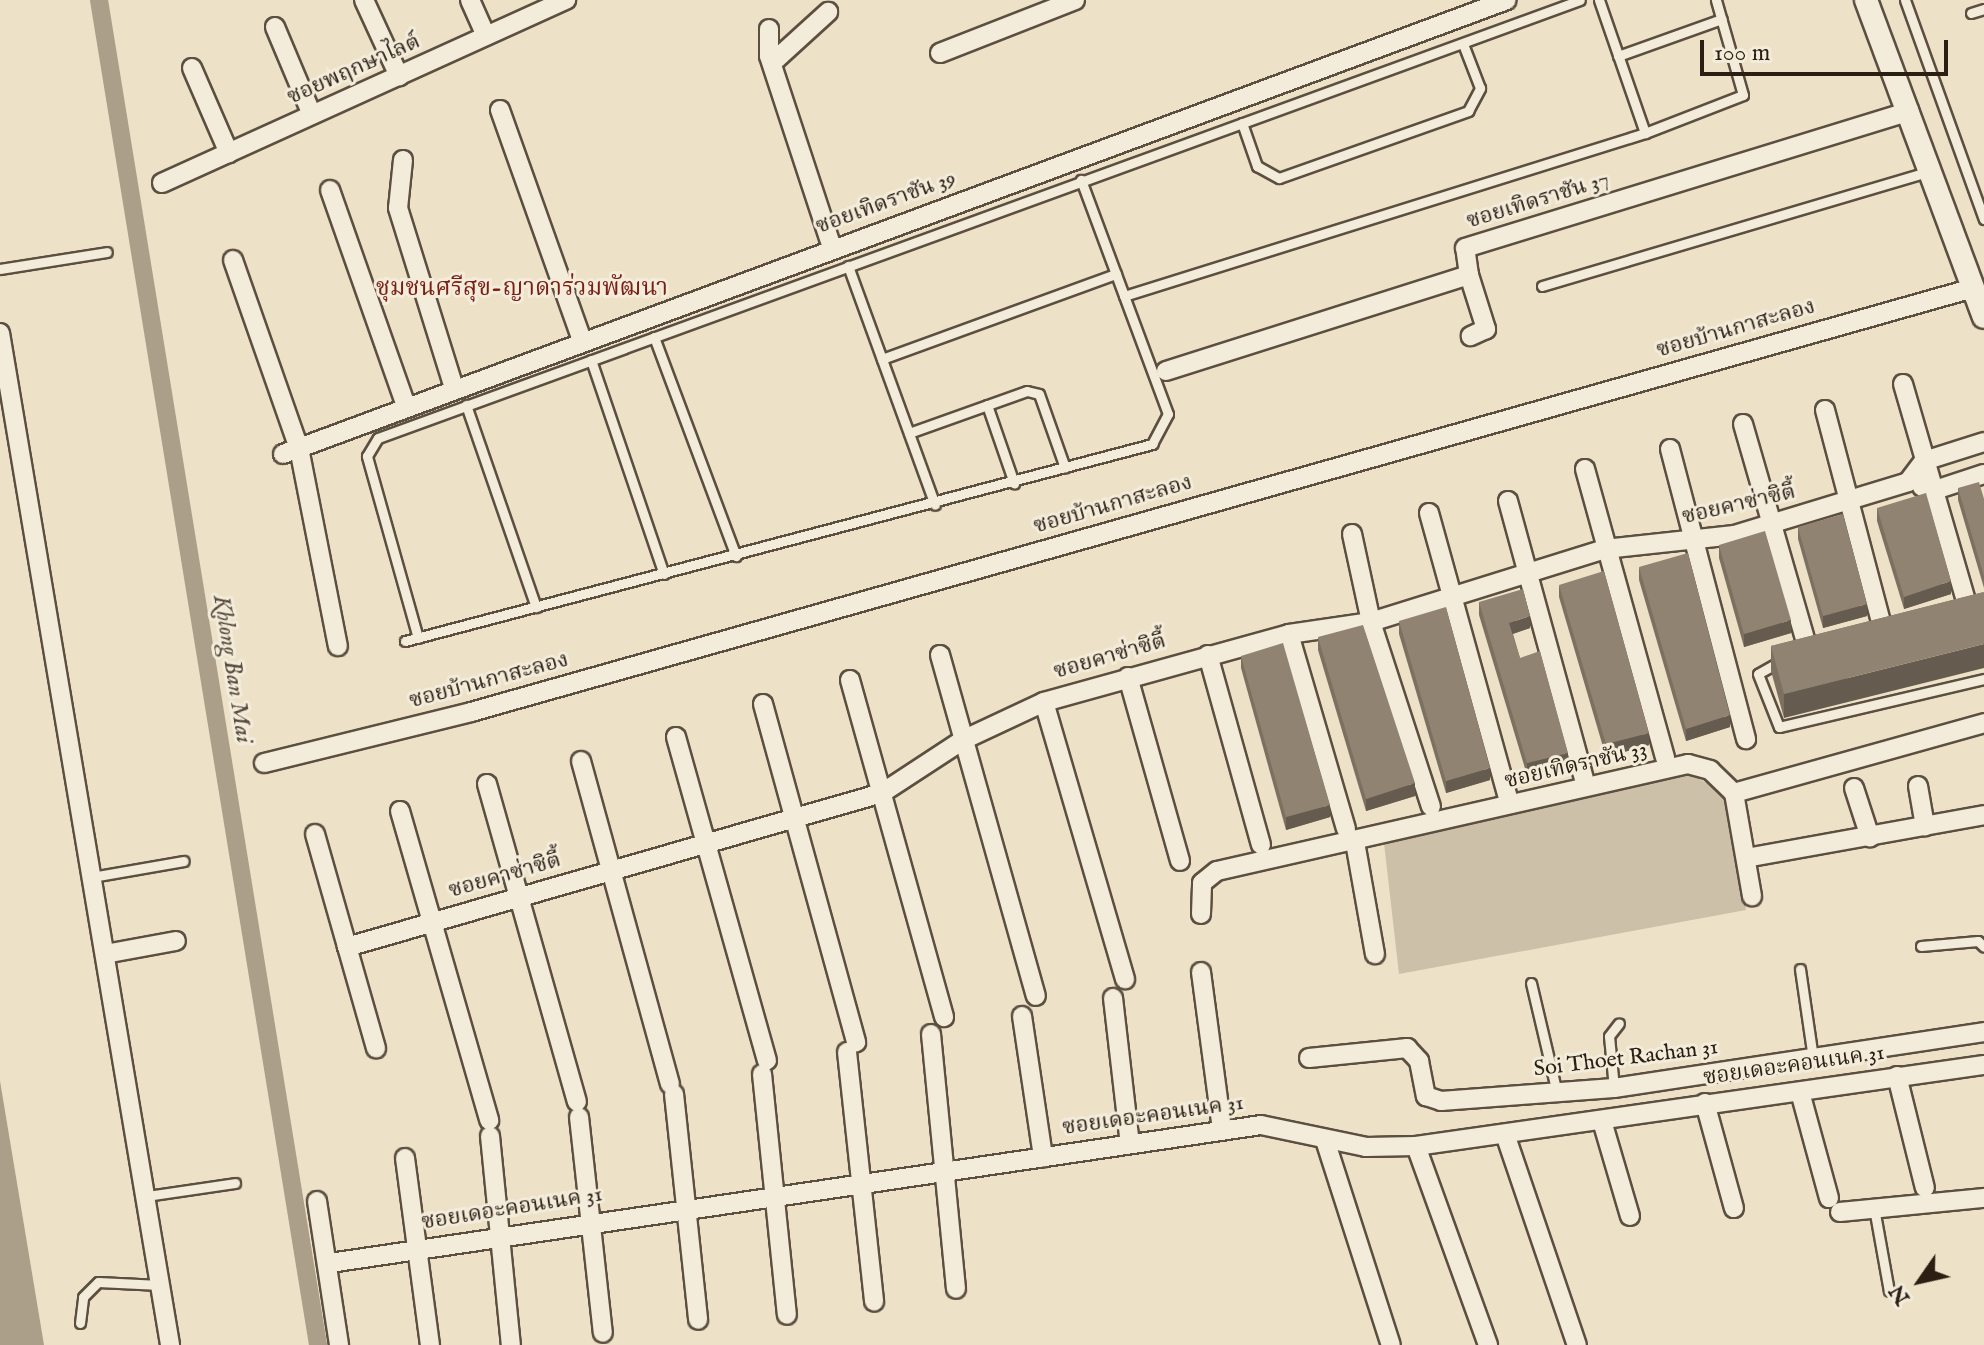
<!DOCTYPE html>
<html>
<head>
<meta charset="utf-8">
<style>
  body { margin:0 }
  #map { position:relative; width:1984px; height:1345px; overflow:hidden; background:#ede1c7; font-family:"IM FELL English","Noto Serif Thai",serif }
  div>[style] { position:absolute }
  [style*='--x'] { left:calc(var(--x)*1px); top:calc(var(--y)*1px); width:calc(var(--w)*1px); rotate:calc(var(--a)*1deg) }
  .green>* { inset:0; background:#ccc0a8 }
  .water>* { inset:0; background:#ab9f8a }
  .canal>* { height:18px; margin:-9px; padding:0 9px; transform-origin:9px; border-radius:9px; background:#ab9f8a }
  .roads { filter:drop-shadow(2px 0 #5c4f40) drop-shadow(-2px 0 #5c4f40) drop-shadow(0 2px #5c4f40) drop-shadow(0 -2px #5c4f40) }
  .service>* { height:9px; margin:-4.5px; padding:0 4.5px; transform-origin:4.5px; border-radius:4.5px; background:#f3ecdb }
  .minor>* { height:18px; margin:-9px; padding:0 9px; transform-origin:9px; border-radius:9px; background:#f3ecdb }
  .tertiary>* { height:22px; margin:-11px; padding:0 11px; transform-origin:11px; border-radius:11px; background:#f3ecdb }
  .wall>* { inset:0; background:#7c7161 }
  .shaded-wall>* { inset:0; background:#655c4f }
  .building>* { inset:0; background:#908371 }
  span { translate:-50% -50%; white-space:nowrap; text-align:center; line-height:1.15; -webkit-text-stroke:6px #f3ecdb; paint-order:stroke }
  .street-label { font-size:22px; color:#2b1e13 }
  .neighbourhood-label { font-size:24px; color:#7a1f14 }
  .water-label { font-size:24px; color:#584b3d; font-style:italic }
  .north { position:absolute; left:1880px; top:1241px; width:80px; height:80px; -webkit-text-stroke:6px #f3ecdb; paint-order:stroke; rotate:236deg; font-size:22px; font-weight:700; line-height:32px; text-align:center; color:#2b1e13 }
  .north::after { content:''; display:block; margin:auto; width:28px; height:36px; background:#2b1e13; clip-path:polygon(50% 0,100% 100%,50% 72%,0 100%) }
  .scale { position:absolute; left:1700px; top:40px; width:248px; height:36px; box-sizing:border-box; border:4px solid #2b1e13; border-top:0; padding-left:10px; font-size:24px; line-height:28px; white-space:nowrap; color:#2b1e13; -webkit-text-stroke:6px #f3ecdb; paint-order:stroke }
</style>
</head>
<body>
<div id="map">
  <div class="green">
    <i style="clip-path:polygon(1687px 772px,1724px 793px,1746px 910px,1399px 974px,1384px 843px)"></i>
  </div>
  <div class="water">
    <i style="clip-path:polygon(0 1081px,44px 1345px,0 1345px)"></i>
  </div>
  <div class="canal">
    <i style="--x:99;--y:0;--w:1363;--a:80.75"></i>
  </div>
  <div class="roads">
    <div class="service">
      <i style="--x:1599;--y:0;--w:141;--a:70.9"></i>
      <i style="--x:1905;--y:0;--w:233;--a:70.2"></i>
      <i style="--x:1971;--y:13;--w:14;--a:-17"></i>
      <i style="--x:1618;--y:56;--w:110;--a:-19.6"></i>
      <i style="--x:1242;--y:123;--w:46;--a:70.8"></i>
      <i style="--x:1257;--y:166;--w:25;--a:29"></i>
      <i style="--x:1279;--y:178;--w:201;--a:-19.5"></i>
      <i style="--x:1468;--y:111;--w:26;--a:-62"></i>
      <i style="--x:1480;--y:88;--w:47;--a:-111.1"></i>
      <i style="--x:848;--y:266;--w:254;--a:70"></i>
      <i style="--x:0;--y:269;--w:108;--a:-9"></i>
      <i style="--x:1542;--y:286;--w:402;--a:-16.5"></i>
      <i style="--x:1124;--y:296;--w:546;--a:-17.37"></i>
      <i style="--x:1645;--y:133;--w:105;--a:-21.2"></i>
      <i style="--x:1743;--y:95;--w:99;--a:-105.9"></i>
      <i style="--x:654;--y:337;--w:234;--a:69.5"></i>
      <i style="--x:882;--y:359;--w:249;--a:-20"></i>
      <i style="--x:591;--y:360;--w:226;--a:71.2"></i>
      <i style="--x:466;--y:405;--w:214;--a:70.9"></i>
      <i style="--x:987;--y:405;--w:83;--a:70.9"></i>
      <i style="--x:909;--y:433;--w:125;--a:-19.6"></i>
      <i style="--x:1027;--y:391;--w:12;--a:14"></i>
      <i style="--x:1039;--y:394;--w:78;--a:70.6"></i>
      <i style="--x:418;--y:638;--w:189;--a:-105.7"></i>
      <i style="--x:367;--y:456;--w:21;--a:-59"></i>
      <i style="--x:378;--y:438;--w:1279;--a:-20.02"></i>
      <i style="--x:405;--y:641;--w:773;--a:-14.77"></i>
      <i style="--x:1152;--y:444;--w:34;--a:-62"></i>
      <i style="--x:1168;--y:414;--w:250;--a:-110.4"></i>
      <i style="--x:1781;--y:661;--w:26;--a:151"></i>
      <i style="--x:1758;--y:674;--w:57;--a:68.4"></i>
      <i style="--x:1779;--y:727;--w:211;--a:-13.2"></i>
      <i style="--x:92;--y:877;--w:93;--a:-9.9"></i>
      <i style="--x:1921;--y:946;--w:57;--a:-5"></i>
      <i style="--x:1978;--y:941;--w:8;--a:45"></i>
      <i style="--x:1800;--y:969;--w:90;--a:81.7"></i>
      <i style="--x:1531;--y:983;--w:113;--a:76.7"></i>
      <i style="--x:1614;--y:1088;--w:52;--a:-95.5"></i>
      <i style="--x:1609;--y:1036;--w:16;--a:-52"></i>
      <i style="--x:147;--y:1196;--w:89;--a:-8.4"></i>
      <i style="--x:1874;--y:1208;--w:84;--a:79.8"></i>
      <i style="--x:80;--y:1323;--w:26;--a:-83"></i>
      <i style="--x:83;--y:1297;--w:21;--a:-45"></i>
      <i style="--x:98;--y:1282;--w:62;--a:2.8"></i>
    </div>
    <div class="minor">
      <i style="--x:364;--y:0;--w:84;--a:65.3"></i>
      <i style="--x:470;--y:0;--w:39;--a:66"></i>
      <i style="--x:275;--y:27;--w:95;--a:67.2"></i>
      <i style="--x:769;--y:29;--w:27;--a:90"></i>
      <i style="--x:769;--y:56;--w:202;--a:71.8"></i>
      <i style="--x:940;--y:53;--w:145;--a:-21.4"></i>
      <i style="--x:772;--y:63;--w:76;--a:-42.3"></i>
      <i style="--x:192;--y:68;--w:93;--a:66.5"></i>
      <i style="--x:500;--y:110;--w:244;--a:70.4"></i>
      <i style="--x:403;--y:160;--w:48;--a:95.9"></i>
      <i style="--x:398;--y:208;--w:189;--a:72.7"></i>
      <i style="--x:162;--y:183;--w:444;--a:-24.4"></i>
      <i style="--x:330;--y:190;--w:229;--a:70.6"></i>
      <i style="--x:233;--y:260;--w:199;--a:70.7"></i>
      <i style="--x:299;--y:448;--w:202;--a:78.9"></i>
      <i style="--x:1469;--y:275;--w:57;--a:72.5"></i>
      <i style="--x:1486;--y:329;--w:17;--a:155"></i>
      <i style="--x:0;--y:333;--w:1026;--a:80.46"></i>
      <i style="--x:1166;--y:371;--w:318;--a:-17.6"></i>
      <i style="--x:1469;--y:275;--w:27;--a:-98"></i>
      <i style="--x:1465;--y:248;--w:465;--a:-17.1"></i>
      <i style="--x:1903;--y:384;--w:233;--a:73.8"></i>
      <i style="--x:1825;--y:410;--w:219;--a:75.2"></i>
      <i style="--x:1743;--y:424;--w:231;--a:73.9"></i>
      <i style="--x:1670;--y:449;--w:300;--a:75.3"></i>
      <i style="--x:283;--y:454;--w:1305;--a:-20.35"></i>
      <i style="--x:1585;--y:469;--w:300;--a:74.5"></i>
      <i style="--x:1922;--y:487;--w:11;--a:22"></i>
      <i style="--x:1932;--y:491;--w:55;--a:-18.1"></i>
      <i style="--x:1508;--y:501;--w:287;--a:74.7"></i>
      <i style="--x:1429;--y:513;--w:293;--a:74.5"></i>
      <i style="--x:1352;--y:534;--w:90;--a:77.8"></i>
      <i style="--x:1371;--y:622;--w:194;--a:72"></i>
      <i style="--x:1289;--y:634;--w:203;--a:73.7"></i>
      <i style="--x:940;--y:655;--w:354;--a:74.3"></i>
      <i style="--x:1208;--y:655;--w:197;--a:74.4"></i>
      <i style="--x:1128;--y:677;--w:191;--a:74.2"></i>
      <i style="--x:850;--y:680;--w:350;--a:74.4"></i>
      <i style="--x:1044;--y:702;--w:289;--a:73.7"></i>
      <i style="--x:763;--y:704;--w:351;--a:74.6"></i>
      <i style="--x:676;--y:737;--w:336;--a:74.3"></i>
      <i style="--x:581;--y:761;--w:335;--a:74.6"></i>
      <i style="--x:264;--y:763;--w:213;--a:-13.8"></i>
      <i style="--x:471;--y:712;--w:1561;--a:-15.76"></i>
      <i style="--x:487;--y:784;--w:330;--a:74.2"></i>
      <i style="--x:1918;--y:786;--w:41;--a:80.1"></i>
      <i style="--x:1854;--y:788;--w:52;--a:71.9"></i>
      <i style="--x:1734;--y:793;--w:260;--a:-15.6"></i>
      <i style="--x:400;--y:811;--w:322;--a:73.9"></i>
      <i style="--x:315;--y:834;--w:223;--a:74.1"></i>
      <i style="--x:1355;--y:842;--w:114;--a:79.9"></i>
      <i style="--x:1746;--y:858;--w:242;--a:-10.2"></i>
      <i style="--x:1201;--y:914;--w:31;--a:-88"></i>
      <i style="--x:1202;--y:883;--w:19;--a:-39"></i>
      <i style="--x:1217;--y:871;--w:483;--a:-12.8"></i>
      <i style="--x:1688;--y:764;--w:23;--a:15"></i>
      <i style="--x:1710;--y:770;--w:33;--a:44"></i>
      <i style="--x:1734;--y:793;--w:105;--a:80.1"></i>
      <i style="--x:347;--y:947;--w:557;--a:-16.06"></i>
      <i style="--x:882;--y:793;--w:97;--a:-33.2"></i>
      <i style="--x:963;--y:740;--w:89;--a:-25.1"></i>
      <i style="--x:1044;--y:702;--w:254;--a:-15.5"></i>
      <i style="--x:1289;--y:634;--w:83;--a:-8.3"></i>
      <i style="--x:1371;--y:622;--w:245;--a:-17.3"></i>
      <i style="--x:1605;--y:549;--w:130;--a:-6.2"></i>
      <i style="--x:1734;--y:535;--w:182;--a:-16.9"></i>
      <i style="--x:1908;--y:482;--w:26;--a:-53"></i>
      <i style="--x:1924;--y:461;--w:63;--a:-17.6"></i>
      <i style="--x:105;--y:954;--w:72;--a:-10.4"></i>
      <i style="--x:1201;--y:972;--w:159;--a:82.4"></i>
      <i style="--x:1113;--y:998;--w:147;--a:83.4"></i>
      <i style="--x:1022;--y:1016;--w:143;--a:81.5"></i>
      <i style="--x:931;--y:1034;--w:256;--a:84.4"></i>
      <i style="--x:847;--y:1052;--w:251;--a:83.8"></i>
      <i style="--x:1309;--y:1058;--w:99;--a:-5.8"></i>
      <i style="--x:1407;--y:1048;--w:18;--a:47"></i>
      <i style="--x:1419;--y:1061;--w:36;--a:79"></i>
      <i style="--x:1426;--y:1096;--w:16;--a:18"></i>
      <i style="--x:1441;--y:1101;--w:173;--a:-4.3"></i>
      <i style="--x:1614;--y:1088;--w:374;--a:-8.6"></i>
      <i style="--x:762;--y:1074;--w:242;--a:84.1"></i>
      <i style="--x:1897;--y:1076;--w:115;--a:76"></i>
      <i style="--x:1800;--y:1092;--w:110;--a:74.7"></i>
      <i style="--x:674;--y:1094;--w:227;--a:83.9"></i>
      <i style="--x:1705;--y:1103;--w:109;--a:74.6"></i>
      <i style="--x:579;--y:1117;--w:217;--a:83.7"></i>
      <i style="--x:1602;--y:1121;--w:99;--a:73.6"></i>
      <i style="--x:1505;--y:1134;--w:223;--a:71.2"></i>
      <i style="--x:490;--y:1136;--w:210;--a:84.3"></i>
      <i style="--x:1325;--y:1140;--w:215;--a:72.2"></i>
      <i style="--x:1416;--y:1146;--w:212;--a:70.1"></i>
      <i style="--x:405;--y:1158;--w:189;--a:82.4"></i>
      <i style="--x:317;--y:1201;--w:146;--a:81.3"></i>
      <i style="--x:1840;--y:1212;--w:145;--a:-5.6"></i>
      <i style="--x:330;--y:1263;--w:941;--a:-8.43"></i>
      <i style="--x:1261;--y:1125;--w:107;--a:11.8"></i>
      <i style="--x:1366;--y:1147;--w:50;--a:-1.1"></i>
      <i style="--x:1416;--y:1146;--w:574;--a:-8.12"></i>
    </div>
    <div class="tertiary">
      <i style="--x:1866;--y:0;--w:338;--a:69.6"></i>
    </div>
  </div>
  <div class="wall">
    <i style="clip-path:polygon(1958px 488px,1984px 499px,1984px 588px,1958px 500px)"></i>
    <i style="clip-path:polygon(1877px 508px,1951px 594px,1904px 609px,1877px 521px)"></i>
    <i style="clip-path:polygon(1798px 527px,1867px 616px,1823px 628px,1798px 539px)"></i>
    <i style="clip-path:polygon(1719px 545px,1791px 633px,1744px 647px,1719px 558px)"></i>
    <i style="clip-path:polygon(1639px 567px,1730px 727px,1686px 741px,1639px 580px)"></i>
    <i style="clip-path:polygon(1559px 585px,1649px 745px,1606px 757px,1559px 597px)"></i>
    <i style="clip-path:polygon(1984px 592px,1784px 718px,1771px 671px,1771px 646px)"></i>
    <i style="clip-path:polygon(1479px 602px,1530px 628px,1513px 634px,1520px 658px,1568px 765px,1527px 775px,1479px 615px)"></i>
    <i style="clip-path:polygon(1399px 621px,1490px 780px,1446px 793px,1399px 634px)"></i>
    <i style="clip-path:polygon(1318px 637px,1415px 796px,1366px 811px,1318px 650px)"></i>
    <i style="clip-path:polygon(1241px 656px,1330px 817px,1286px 830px,1241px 668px)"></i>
  </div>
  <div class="shaded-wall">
    <i style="clip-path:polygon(1951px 581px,1951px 594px,1904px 609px,1904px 597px)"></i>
    <i style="clip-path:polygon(1867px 604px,1867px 616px,1823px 628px,1823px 616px)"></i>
    <i style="clip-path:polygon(1530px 616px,1530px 628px,1509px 635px,1509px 623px)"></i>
    <i style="clip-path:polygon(1791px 620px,1791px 633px,1744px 647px,1744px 634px)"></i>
    <i style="clip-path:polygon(1984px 644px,1984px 668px,1784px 718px,1784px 694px)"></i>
    <i style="clip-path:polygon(1730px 715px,1730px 727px,1686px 741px,1686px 729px)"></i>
    <i style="clip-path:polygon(1649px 733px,1649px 745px,1606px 757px,1606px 744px)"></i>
    <i style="clip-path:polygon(1568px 753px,1568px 765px,1527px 775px,1527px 763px)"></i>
    <i style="clip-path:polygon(1490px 768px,1490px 780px,1446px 793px,1446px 781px)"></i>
    <i style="clip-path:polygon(1415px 783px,1415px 796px,1366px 811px,1366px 799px)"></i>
    <i style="clip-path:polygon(1330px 805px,1330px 817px,1286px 830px,1286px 817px)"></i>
  </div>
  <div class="building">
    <i style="clip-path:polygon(1979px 482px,1984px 499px,1984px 576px,1958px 488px)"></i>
    <i style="clip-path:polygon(1926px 493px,1951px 581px,1904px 597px,1877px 508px)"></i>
    <i style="clip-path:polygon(1843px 514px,1867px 604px,1823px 616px,1798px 527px)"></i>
    <i style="clip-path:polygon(1765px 531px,1791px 620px,1744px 634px,1719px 545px)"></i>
    <i style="clip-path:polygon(1688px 553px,1730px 715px,1686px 729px,1639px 567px)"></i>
    <i style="clip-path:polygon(1604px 571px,1649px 733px,1606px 744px,1559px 585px)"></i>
    <i style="clip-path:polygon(1523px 589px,1530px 616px,1509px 623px,1520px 658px,1540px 651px,1568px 753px,1527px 763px,1479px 602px)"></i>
    <i style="clip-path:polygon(1984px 592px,1984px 644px,1784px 694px,1771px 646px)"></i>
    <i style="clip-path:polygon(1446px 607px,1490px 768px,1446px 781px,1399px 621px)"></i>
    <i style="clip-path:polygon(1363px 625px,1415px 783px,1366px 799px,1318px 637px)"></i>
    <i style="clip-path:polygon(1283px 643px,1330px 805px,1286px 817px,1241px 656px)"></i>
  </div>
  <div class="street-label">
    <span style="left:354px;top:70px;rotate:-24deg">ซอยพฤกษาไลต์</span>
    <span style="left:1538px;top:201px;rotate:-17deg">ซอยเทิดราชัน 37</span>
    <span style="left:886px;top:203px;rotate:-20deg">ซอยเทิดราชัน 39</span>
    <span style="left:1736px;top:329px;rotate:-16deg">ซอยบ้านกาสะลอง</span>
    <span style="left:1113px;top:505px;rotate:-16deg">ซอยบ้านกาสะลอง</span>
    <span style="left:1739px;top:505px;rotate:-13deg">ซอยคาซ่าซิตี้</span>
    <span style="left:1110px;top:657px;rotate:-16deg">ซอยคาซ่าซิตี้</span>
    <span style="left:489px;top:681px;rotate:-15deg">ซอยบ้านกาสะลอง</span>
    <span style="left:1576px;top:766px;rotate:-13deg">ซอยเทิดราชัน 33</span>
    <span style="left:505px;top:876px;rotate:-16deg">ซอยคาซ่าซิตี้</span>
    <span style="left:1626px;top:1059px;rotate:-7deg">Soi Thoet Rachan 31</span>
    <span style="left:1794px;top:1066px;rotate:-8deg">ซอยเดอะคอนเนค 31</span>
    <span style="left:1153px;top:1116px;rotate:-8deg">ซอยเดอะคอนเนค 31</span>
    <span style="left:512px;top:1209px;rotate:-9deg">ซอยเดอะคอนเนค 31</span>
  </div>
  <div class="neighbourhood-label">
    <span style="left:522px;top:289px">ชุมชนศรีสุข-ญาดาร่วมพัฒนา</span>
  </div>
  <div class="water-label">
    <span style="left:232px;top:669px;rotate:81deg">Khlong Ban Mai</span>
  </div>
  <div class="north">N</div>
  <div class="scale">100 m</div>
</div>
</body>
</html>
